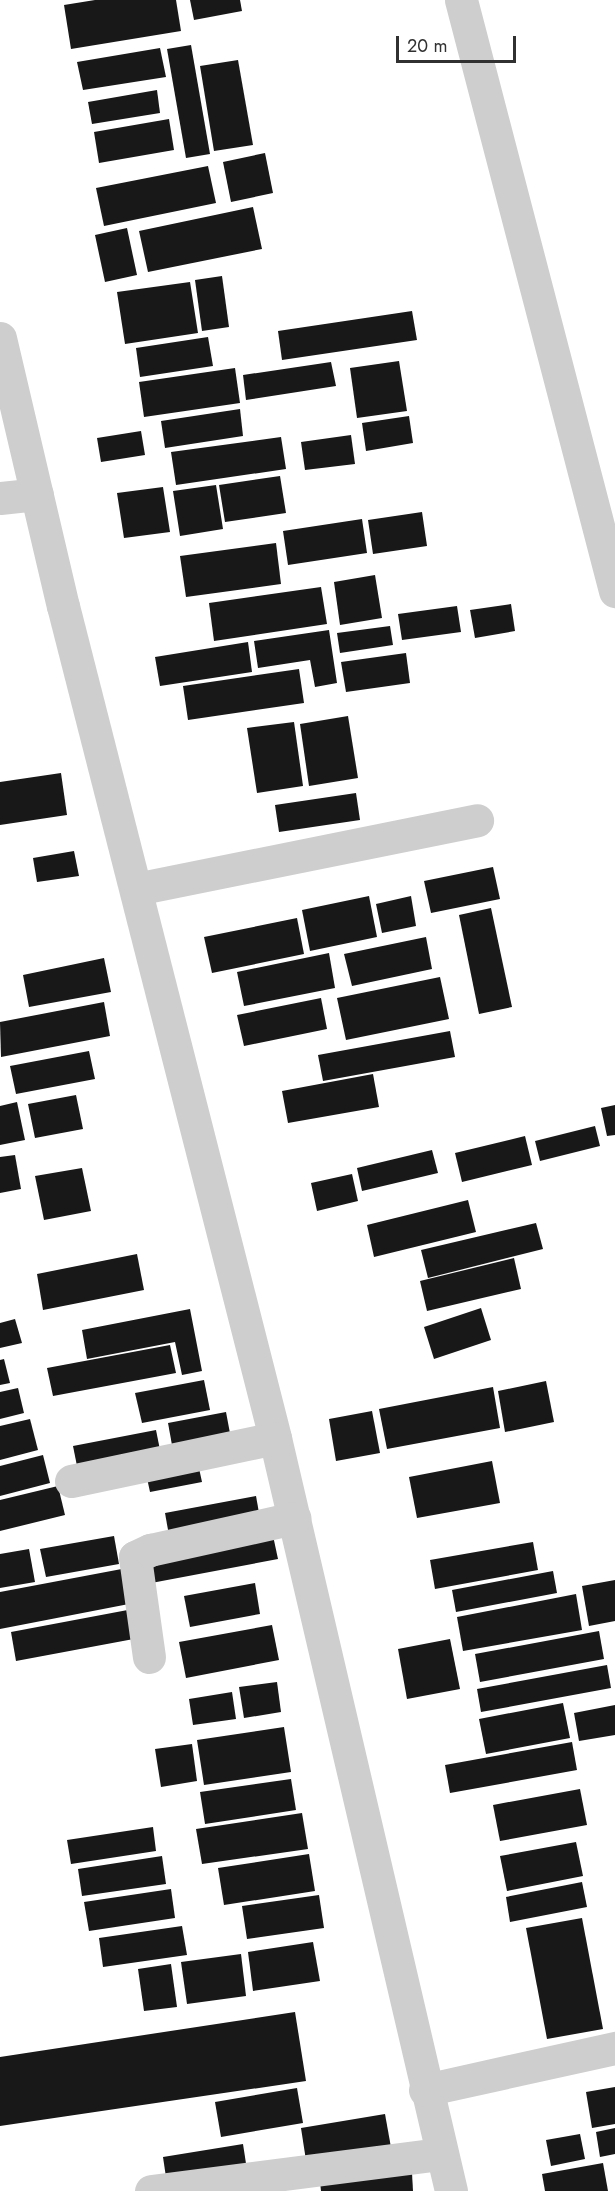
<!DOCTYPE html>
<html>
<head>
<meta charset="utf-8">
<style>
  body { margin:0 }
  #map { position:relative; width:615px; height:2191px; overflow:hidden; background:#fff; font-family:Jost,sans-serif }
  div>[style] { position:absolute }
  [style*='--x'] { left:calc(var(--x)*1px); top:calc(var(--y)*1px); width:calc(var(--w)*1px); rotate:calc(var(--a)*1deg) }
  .building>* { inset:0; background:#181818 }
  .minor>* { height:33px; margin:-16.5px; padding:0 16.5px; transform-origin:16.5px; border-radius:16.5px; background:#cecece }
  span { translate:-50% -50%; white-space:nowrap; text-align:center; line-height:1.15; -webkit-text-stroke:6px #fff; paint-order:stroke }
  .scale { position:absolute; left:396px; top:36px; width:120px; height:27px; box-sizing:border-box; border:3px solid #313131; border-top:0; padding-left:8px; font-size:18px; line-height:21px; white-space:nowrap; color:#313131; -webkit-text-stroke:4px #fff; paint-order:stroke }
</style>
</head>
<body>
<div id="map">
  <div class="building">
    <i style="clip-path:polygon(95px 0,176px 0,181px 31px,71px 49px,64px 5px)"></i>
    <i style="clip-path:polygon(190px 0,240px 0,242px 11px,194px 20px)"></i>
    <i style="clip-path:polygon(191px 45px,210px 154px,186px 158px,167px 49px)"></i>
    <i style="clip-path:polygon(160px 48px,166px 77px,83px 90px,77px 62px)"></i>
    <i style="clip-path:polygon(238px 60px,253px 145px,214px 151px,200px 66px)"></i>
    <i style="clip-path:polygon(157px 90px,160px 113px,92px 124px,88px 102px)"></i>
    <i style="clip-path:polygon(169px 119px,174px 150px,99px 163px,94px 132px)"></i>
    <i style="clip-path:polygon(265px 153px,273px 193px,231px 202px,223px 162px)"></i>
    <i style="clip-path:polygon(208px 166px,216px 203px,104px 226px,96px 188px)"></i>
    <i style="clip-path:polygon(253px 207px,262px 249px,148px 272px,139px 231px)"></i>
    <i style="clip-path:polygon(127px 228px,137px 275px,105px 282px,95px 235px)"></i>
    <i style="clip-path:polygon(222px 276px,229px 327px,202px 331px,195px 280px)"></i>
    <i style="clip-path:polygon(190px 282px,198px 333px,125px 344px,117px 292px)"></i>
    <i style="clip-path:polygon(412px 311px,417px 340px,282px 360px,278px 331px)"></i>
    <i style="clip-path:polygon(208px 337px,213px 366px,140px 377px,136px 348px)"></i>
    <i style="clip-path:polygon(399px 361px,407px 411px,357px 418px,350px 368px)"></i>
    <i style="clip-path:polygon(331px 362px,336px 386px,246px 400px,243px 375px)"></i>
    <i style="clip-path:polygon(235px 368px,240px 403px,144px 417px,139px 382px)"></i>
    <i style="clip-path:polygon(240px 409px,243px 436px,165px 448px,161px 421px)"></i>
    <i style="clip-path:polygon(409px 416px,413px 443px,366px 451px,362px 423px)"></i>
    <i style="clip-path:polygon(141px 431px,145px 455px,101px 462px,97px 438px)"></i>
    <i style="clip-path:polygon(351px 435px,355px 464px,305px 470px,301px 442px)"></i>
    <i style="clip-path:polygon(281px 437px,286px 469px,176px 485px,171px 452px)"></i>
    <i style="clip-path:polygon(280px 476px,286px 513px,225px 522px,219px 485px)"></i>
    <i style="clip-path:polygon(216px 485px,223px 529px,180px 536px,173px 491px)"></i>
    <i style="clip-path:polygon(163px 487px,170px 532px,124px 538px,117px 493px)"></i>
    <i style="clip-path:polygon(422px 512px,427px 546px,373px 554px,368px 520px)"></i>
    <i style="clip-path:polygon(362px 519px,367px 553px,288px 565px,283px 531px)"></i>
    <i style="clip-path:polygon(276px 543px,281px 584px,186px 597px,180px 556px)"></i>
    <i style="clip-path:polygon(375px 575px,382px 618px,340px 625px,334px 582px)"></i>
    <i style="clip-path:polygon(321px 587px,327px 624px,214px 641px,209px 603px)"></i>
    <i style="clip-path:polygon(511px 604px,515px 631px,475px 638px,470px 610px)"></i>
    <i style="clip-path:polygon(457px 606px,461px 632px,402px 640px,398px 614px)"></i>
    <i style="clip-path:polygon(390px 626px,393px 645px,340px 653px,337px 633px)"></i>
    <i style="clip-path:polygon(329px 630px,337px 683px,315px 687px,310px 660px,258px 668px,254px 641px)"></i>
    <i style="clip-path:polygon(248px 642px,252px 672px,160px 686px,155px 657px)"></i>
    <i style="clip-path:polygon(406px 653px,410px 683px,346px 692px,341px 662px)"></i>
    <i style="clip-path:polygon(299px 669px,304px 703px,188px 720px,183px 686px)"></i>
    <i style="clip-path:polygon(348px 716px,358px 778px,309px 786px,300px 724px)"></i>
    <i style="clip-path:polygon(294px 722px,303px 786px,257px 793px,247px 728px)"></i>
    <i style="clip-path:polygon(61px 773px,67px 815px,0 825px,0 782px)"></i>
    <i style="clip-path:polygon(356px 793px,360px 820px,279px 832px,275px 805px)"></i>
    <i style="clip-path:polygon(74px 851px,79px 876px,37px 882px,33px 858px)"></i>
    <i style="clip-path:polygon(493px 867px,500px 899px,431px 913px,424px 881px)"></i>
    <i style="clip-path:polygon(369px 896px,377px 937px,310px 951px,302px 910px)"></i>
    <i style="clip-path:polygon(411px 896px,416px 926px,382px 933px,376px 904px)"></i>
    <i style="clip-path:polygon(491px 908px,512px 1007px,479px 1014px,459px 915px)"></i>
    <i style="clip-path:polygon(297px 918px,304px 954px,212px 973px,204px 937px)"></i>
    <i style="clip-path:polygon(426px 937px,432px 969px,352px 986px,344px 954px)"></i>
    <i style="clip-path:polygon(329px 953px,335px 988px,244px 1006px,237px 972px)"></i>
    <i style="clip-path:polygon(104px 958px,111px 992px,29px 1007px,23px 975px)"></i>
    <i style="clip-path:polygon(440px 977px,449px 1019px,346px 1040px,337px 998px)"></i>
    <i style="clip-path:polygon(321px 998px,327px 1029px,244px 1046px,237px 1015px)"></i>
    <i style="clip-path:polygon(104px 1002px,110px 1036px,1px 1057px,0 1022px)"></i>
    <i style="clip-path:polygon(450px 1031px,455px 1057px,323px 1081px,318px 1055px)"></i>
    <i style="clip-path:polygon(89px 1051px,95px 1079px,16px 1094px,10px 1066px)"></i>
    <i style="clip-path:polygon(373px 1074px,379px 1107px,288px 1123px,282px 1091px)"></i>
    <i style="clip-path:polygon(76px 1095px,83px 1129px,35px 1138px,28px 1104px)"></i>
    <i style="clip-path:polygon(17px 1102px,25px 1140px,0 1145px,0 1106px)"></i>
    <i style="clip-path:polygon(615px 1105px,615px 1135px,607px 1136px,601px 1108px)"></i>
    <i style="clip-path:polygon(595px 1126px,600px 1146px,540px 1161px,535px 1141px)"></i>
    <i style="clip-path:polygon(525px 1136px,532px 1165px,462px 1182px,455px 1153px)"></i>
    <i style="clip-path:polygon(432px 1150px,438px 1173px,362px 1191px,357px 1168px)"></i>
    <i style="clip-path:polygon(15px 1155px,21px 1189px,0 1193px,0 1157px)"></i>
    <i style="clip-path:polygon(82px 1168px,91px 1211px,44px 1220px,35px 1176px)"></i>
    <i style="clip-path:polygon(352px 1174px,358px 1201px,317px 1211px,311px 1183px)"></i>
    <i style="clip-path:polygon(468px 1200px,476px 1232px,374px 1257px,367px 1225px)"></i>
    <i style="clip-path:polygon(536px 1223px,543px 1249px,428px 1278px,421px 1250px)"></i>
    <i style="clip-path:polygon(137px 1254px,144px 1290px,43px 1310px,37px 1274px)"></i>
    <i style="clip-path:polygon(514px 1258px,521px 1289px,427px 1311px,420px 1281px)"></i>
    <i style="clip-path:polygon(481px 1308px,491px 1340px,434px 1359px,424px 1327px)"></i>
    <i style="clip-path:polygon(190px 1309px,202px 1371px,182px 1375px,175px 1342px,87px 1359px,82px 1330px)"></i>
    <i style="clip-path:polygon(15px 1319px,22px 1343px,0 1348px,0 1323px)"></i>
    <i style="clip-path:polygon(170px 1345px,176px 1373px,53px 1396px,47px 1368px)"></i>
    <i style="clip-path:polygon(4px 1359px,10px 1383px,0 1385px,0 1360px)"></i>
    <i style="clip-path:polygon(204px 1380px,210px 1410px,142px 1423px,135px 1393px)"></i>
    <i style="clip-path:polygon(546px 1381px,554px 1422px,505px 1432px,498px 1391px)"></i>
    <i style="clip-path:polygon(493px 1387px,500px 1428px,387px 1449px,379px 1409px)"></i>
    <i style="clip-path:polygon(18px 1388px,24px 1413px,0 1419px,0 1392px)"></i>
    <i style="clip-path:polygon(372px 1411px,380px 1453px,336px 1461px,329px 1419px)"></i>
    <i style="clip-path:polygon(226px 1412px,232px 1444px,174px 1456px,168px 1423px)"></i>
    <i style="clip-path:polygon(30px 1419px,38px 1450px,0 1460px,0 1426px)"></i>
    <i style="clip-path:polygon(156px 1430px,162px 1460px,79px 1476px,73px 1446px)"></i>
    <i style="clip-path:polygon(43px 1455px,50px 1483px,0 1496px,0 1466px)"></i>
    <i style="clip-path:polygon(197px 1459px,202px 1482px,150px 1492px,145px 1469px)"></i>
    <i style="clip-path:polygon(492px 1461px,500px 1503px,417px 1518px,409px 1477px)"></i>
    <i style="clip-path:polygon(58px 1486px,65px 1515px,0 1531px,0 1500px)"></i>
    <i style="clip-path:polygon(256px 1496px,261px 1524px,170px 1541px,165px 1513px)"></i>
    <i style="clip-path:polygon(272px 1531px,278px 1559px,146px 1584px,141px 1556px)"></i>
    <i style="clip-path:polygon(114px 1536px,119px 1564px,46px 1577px,40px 1549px)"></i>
    <i style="clip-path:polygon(533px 1542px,538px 1570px,435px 1589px,430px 1560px)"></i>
    <i style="clip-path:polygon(29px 1549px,35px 1582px,0 1588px,0 1554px)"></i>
    <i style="clip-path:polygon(127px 1568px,134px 1603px,0 1629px,0 1592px)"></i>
    <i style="clip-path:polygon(553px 1571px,557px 1593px,456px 1612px,452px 1590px)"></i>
    <i style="clip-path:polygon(615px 1580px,615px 1621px,589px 1626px,582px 1586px)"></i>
    <i style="clip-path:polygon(255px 1583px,260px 1614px,190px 1627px,184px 1596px)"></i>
    <i style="clip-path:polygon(576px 1594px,582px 1630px,463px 1651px,457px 1617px)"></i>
    <i style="clip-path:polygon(133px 1609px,139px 1638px,16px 1661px,11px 1632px)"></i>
    <i style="clip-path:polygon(272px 1625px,279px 1660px,186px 1678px,179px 1642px)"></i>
    <i style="clip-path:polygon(599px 1631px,604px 1659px,480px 1682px,475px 1654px)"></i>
    <i style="clip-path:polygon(450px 1639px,460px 1689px,407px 1699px,398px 1649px)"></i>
    <i style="clip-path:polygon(607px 1665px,611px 1688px,481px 1712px,477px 1689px)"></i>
    <i style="clip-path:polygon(277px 1682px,281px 1712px,244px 1718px,239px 1687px)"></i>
    <i style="clip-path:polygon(232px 1692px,236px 1719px,193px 1725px,189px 1699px)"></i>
    <i style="clip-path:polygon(563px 1703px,570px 1738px,486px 1754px,479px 1719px)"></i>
    <i style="clip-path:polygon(615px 1705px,615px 1735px,579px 1741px,574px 1713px)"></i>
    <i style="clip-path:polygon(284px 1727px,291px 1772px,204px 1785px,197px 1740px)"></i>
    <i style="clip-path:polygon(572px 1742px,577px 1770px,450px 1793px,445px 1765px)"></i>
    <i style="clip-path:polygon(192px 1744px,197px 1781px,161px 1787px,155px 1749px)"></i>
    <i style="clip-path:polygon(291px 1779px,296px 1810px,205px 1824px,200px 1792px)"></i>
    <i style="clip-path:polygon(580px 1789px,587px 1825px,500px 1841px,493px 1805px)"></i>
    <i style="clip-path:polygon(302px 1813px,308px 1849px,202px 1864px,196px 1829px)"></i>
    <i style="clip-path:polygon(153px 1827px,156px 1851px,71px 1864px,67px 1840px)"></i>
    <i style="clip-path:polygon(576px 1842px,583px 1876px,507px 1891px,500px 1856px)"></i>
    <i style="clip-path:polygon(309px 1854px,315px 1891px,224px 1905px,218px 1868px)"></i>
    <i style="clip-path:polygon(162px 1856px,166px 1884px,82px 1896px,78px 1869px)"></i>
    <i style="clip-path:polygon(582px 1882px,587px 1907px,510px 1922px,506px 1897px)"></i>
    <i style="clip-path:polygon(171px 1889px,175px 1918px,89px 1931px,84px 1902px)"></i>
    <i style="clip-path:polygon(319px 1895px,324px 1928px,247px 1939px,242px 1906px)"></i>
    <i style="clip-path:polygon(582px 1918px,603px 2029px,547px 2039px,526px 1928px)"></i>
    <i style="clip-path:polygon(182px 1926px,187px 1955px,103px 1967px,99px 1938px)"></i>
    <i style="clip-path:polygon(313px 1942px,320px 1981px,253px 1991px,248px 1952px)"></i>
    <i style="clip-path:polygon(241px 1954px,246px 1996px,187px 2004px,181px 1962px)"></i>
    <i style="clip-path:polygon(171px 1964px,177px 2007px,144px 2011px,138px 1969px)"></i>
    <i style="clip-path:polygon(295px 2012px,306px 2081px,0 2126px,0 2057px)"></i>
    <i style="clip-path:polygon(615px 2087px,615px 2124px,592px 2128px,586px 2092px)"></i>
    <i style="clip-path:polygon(297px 2088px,303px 2123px,221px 2137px,215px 2102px)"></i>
    <i style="clip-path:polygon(385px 2114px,392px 2153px,307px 2167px,301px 2128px)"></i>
    <i style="clip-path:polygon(615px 2128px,615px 2154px,600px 2157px,596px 2132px)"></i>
    <i style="clip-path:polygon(580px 2134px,585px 2159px,551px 2166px,546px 2140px)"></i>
    <i style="clip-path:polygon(243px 2144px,247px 2170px,167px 2184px,163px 2157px)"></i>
    <i style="clip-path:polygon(603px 2163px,608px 2191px,545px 2191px,542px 2174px)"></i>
    <i style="clip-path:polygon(412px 2173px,413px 2191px,321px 2191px,320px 2182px)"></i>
  </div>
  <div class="minor">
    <i style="--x:461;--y:0;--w:611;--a:75.39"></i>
    <i style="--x:0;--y:338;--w:275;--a:76.8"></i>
    <i style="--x:63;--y:606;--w:859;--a:75.7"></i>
    <i style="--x:275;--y:1438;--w:773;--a:76.84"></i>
    <i style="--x:0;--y:498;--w:37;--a:-6"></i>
    <i style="--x:136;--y:889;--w:348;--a:-11.4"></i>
    <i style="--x:71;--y:1481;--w:208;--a:-11.9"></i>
    <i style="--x:149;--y:1657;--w:101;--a:-98"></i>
    <i style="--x:135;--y:1557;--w:17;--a:-25"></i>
    <i style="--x:150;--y:1550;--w:148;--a:-12.5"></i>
    <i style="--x:425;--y:2090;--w:195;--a:-12.5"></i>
    <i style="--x:151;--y:2191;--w:292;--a:-7.3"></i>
  </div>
  <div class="scale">20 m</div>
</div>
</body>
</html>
